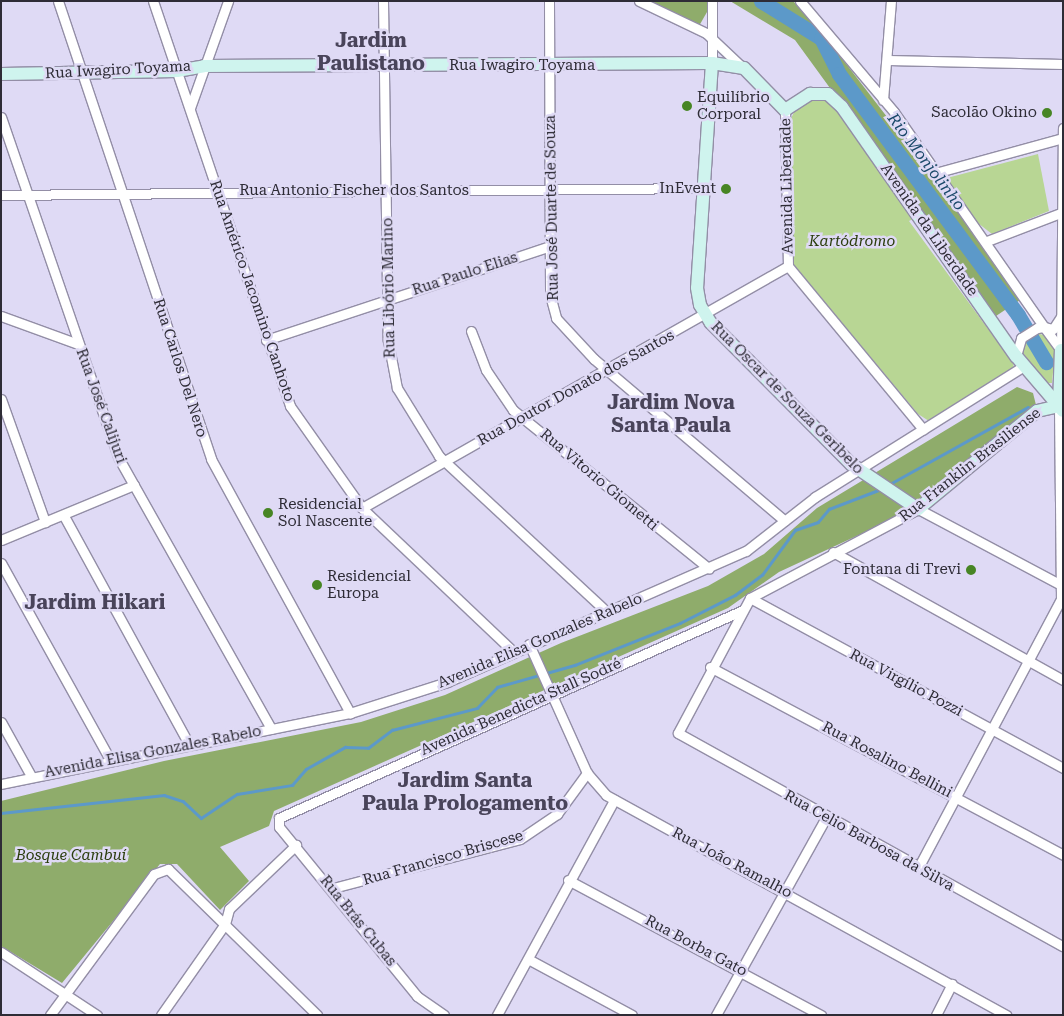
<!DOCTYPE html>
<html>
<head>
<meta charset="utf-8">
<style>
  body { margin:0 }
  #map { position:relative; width:1064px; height:1016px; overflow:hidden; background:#dfdaf5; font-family:"Roboto Serif",serif }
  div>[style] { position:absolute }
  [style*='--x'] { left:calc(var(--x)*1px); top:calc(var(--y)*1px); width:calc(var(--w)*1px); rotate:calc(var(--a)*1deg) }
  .green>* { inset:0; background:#b8d694 }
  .forest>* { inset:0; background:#8fac6b }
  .stream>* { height:2.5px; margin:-1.25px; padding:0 1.25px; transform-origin:1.25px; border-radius:1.25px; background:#5c99c9 }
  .river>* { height:15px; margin:-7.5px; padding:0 7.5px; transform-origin:7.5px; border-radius:7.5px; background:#5c99c9 }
  .roads { filter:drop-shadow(1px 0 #938ea6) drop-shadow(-1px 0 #938ea6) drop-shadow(0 1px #938ea6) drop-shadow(0 -1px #938ea6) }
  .street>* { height:9px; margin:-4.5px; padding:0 4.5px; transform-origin:4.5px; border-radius:4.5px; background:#fff }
  .secondary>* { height:12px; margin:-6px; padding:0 6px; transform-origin:6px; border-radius:6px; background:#cff4ee }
  .dots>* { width:14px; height:14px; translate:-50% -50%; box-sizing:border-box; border:2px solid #dfdaf5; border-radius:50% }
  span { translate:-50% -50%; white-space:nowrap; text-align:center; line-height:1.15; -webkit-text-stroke:5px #dfdaf5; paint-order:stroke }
  .street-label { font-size:15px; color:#2e2c36 }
  .poi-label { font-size:15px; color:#2e2c36 }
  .left { translate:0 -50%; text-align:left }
  .right { translate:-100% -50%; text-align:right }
  .park-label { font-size:15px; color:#2b3d0d; font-style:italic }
  .water-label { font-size:16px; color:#1b496a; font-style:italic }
  .district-label { font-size:20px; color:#49445a; font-weight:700 }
  .frame { position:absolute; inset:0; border:2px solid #2e2c36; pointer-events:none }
</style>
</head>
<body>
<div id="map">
  <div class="green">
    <i style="clip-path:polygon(813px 98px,829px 98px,915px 218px,909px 221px,1013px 363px,1014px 368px,929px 421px,918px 414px,793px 264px,789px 123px,794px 112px)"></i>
    <i style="clip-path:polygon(1038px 154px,1049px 211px,992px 234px,974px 220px,947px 178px)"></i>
    <i style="clip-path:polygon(1037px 333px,1046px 336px,1055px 350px,1052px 383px,1046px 383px,1023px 353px,1024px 340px)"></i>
  </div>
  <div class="forest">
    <i style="clip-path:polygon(643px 1px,708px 1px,707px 12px,699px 26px)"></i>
    <i style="clip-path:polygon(730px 1px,793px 1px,813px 21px,928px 170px,1020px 300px,996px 316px,795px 40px)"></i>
    <i style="clip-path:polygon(1017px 387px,1033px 393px,1036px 405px,904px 514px,779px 572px,728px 608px,274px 811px,269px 826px,220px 847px,249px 881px,220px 910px,177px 864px,160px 864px,62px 983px,1px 946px,1px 801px,164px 761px,361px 722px,445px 695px,561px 643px,708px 586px,764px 554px,817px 508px)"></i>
  </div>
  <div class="stream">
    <i style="--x:888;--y:485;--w:160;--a:-29.1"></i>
    <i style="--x:1;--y:813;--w:164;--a:-6.3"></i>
    <i style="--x:164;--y:795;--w:20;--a:18"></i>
    <i style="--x:183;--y:801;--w:25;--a:43"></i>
    <i style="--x:201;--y:818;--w:43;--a:-33.7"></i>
    <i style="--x:237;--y:794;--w:56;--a:-9.3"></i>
    <i style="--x:292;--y:785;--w:21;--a:-49"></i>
    <i style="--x:306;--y:769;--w:45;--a:-29.4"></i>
    <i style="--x:345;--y:747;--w:23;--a:2"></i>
    <i style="--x:368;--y:748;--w:30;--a:-37"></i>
    <i style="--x:392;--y:730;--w:88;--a:-14.5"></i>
    <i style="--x:477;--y:708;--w:29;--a:-46"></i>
    <i style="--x:497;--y:687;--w:81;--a:-15.8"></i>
    <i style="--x:575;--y:665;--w:113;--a:-21.8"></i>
    <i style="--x:680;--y:623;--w:62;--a:-27"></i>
    <i style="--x:735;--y:595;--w:34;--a:-37"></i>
    <i style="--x:762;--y:575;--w:56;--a:-53.7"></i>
    <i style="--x:795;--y:530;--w:24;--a:-19"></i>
    <i style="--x:818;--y:522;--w:17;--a:-50"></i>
    <i style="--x:829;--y:509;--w:56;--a:-21"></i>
  </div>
  <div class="river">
    <i style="--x:761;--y:1;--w:70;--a:31.7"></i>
    <i style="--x:821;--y:38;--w:40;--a:63.4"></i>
    <i style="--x:839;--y:74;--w:300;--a:53.4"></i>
    <i style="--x:1018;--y:315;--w:55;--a:59.2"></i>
  </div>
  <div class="roads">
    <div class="street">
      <i style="--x:58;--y:1;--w:483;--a:71.5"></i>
      <i style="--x:211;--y:459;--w:290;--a:61.3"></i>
      <i style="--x:153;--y:1;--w:428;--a:71.3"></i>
      <i style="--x:290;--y:406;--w:125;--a:54.8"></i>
      <i style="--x:362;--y:508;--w:209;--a:43.5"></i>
      <i style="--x:383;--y:1;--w:340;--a:89.2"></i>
      <i style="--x:388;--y:341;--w:48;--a:79.2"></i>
      <i style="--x:397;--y:388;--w:80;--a:58.3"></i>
      <i style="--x:439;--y:456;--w:226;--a:42.9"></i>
      <i style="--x:549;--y:1;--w:294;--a:89.8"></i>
      <i style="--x:550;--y:295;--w:24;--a:75"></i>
      <i style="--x:556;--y:318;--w:56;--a:47.2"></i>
      <i style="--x:594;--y:359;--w:250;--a:40.3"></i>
      <i style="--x:639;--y:1;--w:74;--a:25.5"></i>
      <i style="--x:706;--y:33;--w:51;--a:43.4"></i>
      <i style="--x:800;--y:1;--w:145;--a:49.7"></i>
      <i style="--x:894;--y:112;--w:262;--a:55.1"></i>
      <i style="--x:1044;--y:327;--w:9;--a:13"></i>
      <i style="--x:1053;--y:329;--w:17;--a:-57"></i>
      <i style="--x:888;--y:60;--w:175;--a:1.3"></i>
      <i style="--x:712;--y:63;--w:62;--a:-90"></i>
      <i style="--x:883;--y:100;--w:99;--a:-85.4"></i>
      <i style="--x:190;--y:108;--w:114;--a:-70.4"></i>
      <i style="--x:785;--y:110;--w:156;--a:88.9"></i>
      <i style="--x:788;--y:266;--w:212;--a:50.4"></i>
      <i style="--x:1;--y:117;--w:360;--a:71"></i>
      <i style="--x:118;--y:457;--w:312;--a:60.6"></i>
      <i style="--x:935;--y:173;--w:133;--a:-15.3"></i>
      <i style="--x:1;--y:195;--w:705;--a:-0.57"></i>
      <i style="--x:987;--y:241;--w:81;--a:-20.9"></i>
      <i style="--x:1;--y:316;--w:82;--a:20"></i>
      <i style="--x:471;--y:331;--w:42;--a:69"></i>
      <i style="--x:486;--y:370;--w:48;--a:56"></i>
      <i style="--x:513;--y:410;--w:252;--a:39"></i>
      <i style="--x:266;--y:340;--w:299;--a:-18.3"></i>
      <i style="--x:1061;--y:350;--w:222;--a:-89.5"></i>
      <i style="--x:1016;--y:356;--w:19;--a:-74"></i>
      <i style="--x:1021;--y:338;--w:19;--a:-32"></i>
      <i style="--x:1037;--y:328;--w:7;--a:-8"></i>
      <i style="--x:1044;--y:327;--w:29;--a:54"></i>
      <i style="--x:1;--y:399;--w:131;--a:70.3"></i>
      <i style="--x:362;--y:508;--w:490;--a:-29.6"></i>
      <i style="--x:64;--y:516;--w:260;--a:61.3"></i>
      <i style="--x:1;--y:540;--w:144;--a:-22.5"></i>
      <i style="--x:833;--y:552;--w:263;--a:29.1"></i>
      <i style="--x:1;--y:563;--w:225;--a:61"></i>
      <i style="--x:1063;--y:586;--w:164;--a:-152"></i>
      <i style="--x:918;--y:509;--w:190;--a:152.1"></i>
      <i style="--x:750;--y:598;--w:153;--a:118.1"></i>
      <i style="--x:678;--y:733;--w:440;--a:29"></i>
      <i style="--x:750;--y:598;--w:356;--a:28.5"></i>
      <i style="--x:529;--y:644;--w:141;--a:65.8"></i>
      <i style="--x:587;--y:773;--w:29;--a:49"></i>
      <i style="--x:606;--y:795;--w:457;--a:28.8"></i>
      <i style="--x:710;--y:667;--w:400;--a:28"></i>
      <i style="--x:1;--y:722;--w:62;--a:60.9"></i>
      <i style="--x:1;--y:784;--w:356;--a:-11.5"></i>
      <i style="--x:350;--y:713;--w:102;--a:-17.7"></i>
      <i style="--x:447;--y:682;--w:326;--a:-23.7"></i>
      <i style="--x:746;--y:551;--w:88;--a:-38"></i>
      <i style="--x:815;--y:497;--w:247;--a:-32.1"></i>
      <i style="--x:918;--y:868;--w:305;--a:-62"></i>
      <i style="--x:1061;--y:599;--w:193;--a:-90.6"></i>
      <i style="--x:568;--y:880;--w:287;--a:28.1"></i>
      <i style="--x:333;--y:888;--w:193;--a:-14.7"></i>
      <i style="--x:520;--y:839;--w:45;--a:-34"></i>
      <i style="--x:557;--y:814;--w:51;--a:-53.8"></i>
      <i style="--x:1;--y:952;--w:115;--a:33.3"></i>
      <i style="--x:528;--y:959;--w:118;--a:28.3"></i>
      <i style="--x:50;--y:1015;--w:175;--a:-53.6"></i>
      <i style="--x:154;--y:874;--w:15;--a:-20"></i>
      <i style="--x:168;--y:869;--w:209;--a:44.4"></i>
      <i style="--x:161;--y:1015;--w:111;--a:-54.9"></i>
      <i style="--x:225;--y:924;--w:16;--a:-75"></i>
      <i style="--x:229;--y:909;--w:93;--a:-43.7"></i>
      <i style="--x:444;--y:1015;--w:33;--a:-145"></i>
      <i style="--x:417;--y:996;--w:218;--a:-129.2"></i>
      <i style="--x:279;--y:827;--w:9;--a:-90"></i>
      <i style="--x:279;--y:818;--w:508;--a:-24.15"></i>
      <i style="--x:497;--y:1015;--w:245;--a:-61.4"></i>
      <i style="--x:716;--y:1015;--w:227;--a:-60.9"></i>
      <i style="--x:936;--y:1015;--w:35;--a:-63"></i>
    </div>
    <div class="secondary">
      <i style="--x:712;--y:63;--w:225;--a:93.8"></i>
      <i style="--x:697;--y:288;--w:17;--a:80"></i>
      <i style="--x:700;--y:305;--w:21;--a:59"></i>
      <i style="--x:711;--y:323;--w:199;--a:45.2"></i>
      <i style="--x:851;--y:464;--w:81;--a:33.9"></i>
      <i style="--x:918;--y:509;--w:154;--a:-39.5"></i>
      <i style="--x:1037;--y:411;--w:23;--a:-13"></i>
      <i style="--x:1;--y:74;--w:176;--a:-1"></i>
      <i style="--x:177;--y:71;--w:27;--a:-10"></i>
      <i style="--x:204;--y:66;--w:508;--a:-0.34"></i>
      <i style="--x:712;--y:63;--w:32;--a:9"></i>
      <i style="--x:744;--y:68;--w:59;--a:45.7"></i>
      <i style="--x:785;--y:110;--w:30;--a:-33"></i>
      <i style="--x:810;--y:94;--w:18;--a:0"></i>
      <i style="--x:828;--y:94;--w:19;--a:43"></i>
      <i style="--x:842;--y:107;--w:304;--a:55.1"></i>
      <i style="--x:1016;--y:356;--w:72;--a:49.5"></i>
      <i style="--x:1059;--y:406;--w:56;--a:-88"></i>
    </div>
  </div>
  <div class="dots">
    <i style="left:687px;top:106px;background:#478524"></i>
    <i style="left:1047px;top:113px;background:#478524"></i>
    <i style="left:726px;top:189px;background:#478524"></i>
    <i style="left:268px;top:513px;background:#478524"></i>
    <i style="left:971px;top:570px;background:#478524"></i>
    <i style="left:317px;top:585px;background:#478524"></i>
  </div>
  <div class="street-label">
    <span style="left:522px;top:66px">Rua Iwagiro Toyama</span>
    <span style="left:118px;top:70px;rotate:-3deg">Rua Iwagiro Toyama</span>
    <span style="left:787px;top:186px;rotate:-91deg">Avenida Liberdade</span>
    <span style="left:354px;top:191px">Rua Antonio Fischer dos Santos</span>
    <span style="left:552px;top:208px;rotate:-91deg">Rua José Duarte de Souza</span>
    <span style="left:929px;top:230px;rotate:55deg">Avenida da Liberdade</span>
    <span style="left:465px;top:274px;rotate:-18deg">Rua Paulo Elias</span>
    <span style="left:389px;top:288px;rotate:-91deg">Rua Libório Marino</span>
    <span style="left:252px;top:291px;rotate:71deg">Rua Américo Jacomino Canhoto</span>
    <span style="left:180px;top:368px;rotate:72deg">Rua Carlos Del Nero</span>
    <span style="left:576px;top:388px;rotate:-29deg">Rua Doutor Donato dos Santos</span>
    <span style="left:787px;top:398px;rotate:45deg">Rua Oscar de Souza Geribelo</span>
    <span style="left:101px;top:406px;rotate:70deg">Rua José Calijuri</span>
    <span style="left:970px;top:465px;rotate:-38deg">Rua Franklin Brasiliense</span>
    <span style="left:599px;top:480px;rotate:40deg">Rua Vitorio Giometti</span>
    <span style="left:540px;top:641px;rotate:-23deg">Avenida Elisa Gonzales Rabelo</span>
    <span style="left:906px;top:683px;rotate:28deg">Rua Virgílio Pozzi</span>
    <span style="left:521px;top:707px;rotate:-24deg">Avenida Benedicta Stall Sodré</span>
    <span style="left:153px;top:752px;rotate:-11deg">Avenida Elisa Gonzales Rabelo</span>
    <span style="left:887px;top:760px;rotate:28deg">Rua Rosalino Bellini</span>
    <span style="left:869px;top:841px;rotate:29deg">Rua Celio Barbosa da Silva</span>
    <span style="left:443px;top:858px;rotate:-16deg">Rua Francisco Briscese</span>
    <span style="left:732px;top:863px;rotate:28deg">Rua João Ramalho</span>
    <span style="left:358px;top:921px;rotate:51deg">Rua Brás Cubas</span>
    <span style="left:696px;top:946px;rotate:28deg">Rua Borba Gato</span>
  </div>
  <div class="poi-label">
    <span class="left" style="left:697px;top:106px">Equilíbrio<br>Corporal</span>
    <span class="right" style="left:1037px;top:113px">Sacolão Okino</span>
    <span class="right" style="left:716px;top:189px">InEvent</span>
    <span class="left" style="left:278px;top:513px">Residencial<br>Sol Nascente</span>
    <span class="right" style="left:961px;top:570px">Fontana di Trevi</span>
    <span class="left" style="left:327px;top:585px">Residencial<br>Europa</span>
  </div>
  <div class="park-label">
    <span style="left:852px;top:242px">Kartódromo</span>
    <span style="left:71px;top:856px">Bosque Cambuí</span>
  </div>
  <div class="water-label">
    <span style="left:926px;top:162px;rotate:53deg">Rio Monjolinho</span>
  </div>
  <div class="district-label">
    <span style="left:371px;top:52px">Jardim<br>Paulistano</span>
    <span style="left:671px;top:414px">Jardim Nova<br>Santa Paula</span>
    <span style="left:95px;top:602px">Jardim Hikari</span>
    <span style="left:465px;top:792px">Jardim Santa<br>Paula Prologamento</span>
  </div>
  <div class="frame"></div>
</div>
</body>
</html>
